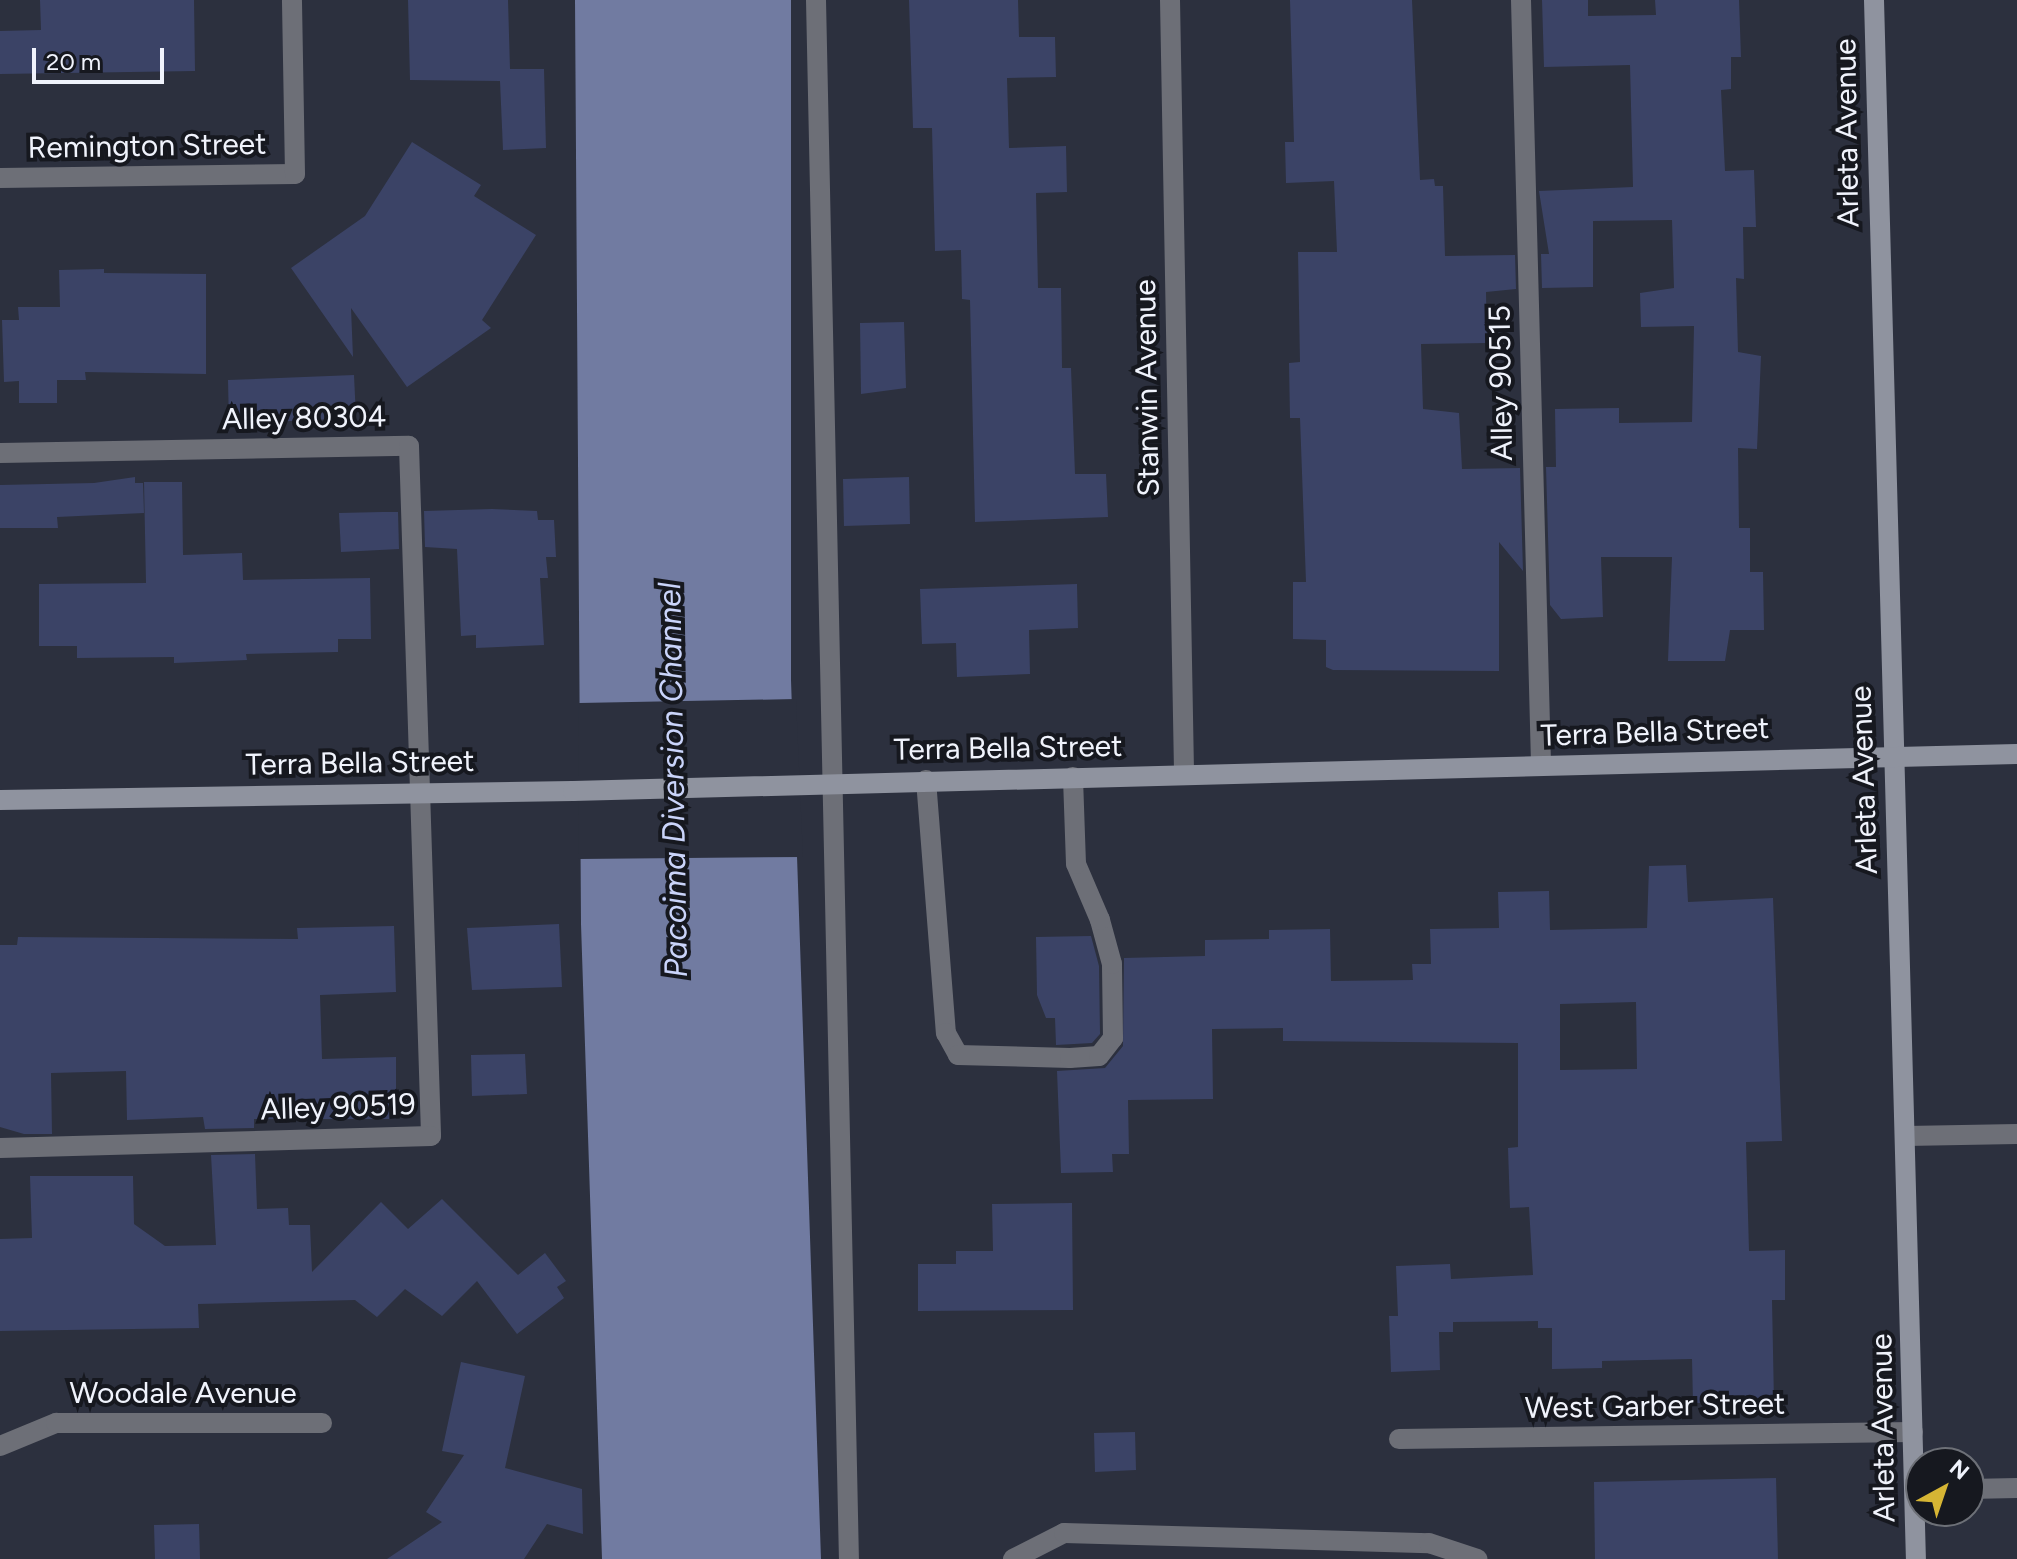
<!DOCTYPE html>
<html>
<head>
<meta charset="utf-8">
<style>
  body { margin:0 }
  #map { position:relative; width:2017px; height:1559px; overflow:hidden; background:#2c303e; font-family:Figtree,sans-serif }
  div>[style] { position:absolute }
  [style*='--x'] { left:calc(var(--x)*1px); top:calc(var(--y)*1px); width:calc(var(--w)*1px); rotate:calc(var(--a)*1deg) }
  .water>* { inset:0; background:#717ba1 }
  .pier>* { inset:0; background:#2c303e }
  .building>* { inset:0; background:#3b4366 }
  .service>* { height:20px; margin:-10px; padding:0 10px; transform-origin:10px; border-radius:10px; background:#6d6f77 }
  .minor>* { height:20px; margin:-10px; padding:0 10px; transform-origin:10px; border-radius:10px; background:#6d6f77 }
  .secondary>* { height:20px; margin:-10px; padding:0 10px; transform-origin:10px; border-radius:10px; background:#8f939f }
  span { translate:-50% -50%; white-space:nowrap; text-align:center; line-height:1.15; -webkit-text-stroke:8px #16181f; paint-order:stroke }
  .street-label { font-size:30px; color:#f0f3fc }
  .water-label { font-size:32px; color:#cad4fa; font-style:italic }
  .north { position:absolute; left:1905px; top:1447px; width:80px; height:80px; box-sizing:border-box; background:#16181f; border:2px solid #6d7077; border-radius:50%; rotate:40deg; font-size:22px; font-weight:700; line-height:32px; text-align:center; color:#f0f3fc }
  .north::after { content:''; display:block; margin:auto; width:28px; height:36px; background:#d6b534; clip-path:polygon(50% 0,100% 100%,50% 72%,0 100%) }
  .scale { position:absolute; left:32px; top:48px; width:132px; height:36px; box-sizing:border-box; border:4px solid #f0f3fc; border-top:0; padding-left:10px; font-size:24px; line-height:28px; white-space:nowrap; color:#f0f3fc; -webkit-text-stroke:6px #16181f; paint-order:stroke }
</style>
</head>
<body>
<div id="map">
  <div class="water">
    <i style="clip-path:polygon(575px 0,791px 0,791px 680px,821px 1559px,602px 1559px,581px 924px)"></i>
  </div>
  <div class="pier">
    <i style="clip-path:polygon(796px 699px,803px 857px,578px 859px,579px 703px)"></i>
  </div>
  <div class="building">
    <i style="clip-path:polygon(40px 0,194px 0,195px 71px,0 74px,0 31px,41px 30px)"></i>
    <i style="clip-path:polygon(408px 0,508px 0,510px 69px,544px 69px,546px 148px,503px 150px,500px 81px,410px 80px)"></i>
    <i style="clip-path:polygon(909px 0,1018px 0,1019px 37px,1055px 37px,1056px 77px,1007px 78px,1009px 148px,1066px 146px,1067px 192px,1036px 193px,1038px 288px,1061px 288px,1062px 368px,1071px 368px,1075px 474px,1106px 474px,1108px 517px,975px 522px,970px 300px,962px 299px,961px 250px,935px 251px,932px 128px,913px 128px)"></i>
    <i style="clip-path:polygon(1290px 0,1412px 0,1420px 180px,1434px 179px,1435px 186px,1443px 186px,1445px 256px,1515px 255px,1516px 289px,1486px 292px,1487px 343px,1421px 344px,1423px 409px,1459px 413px,1462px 469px,1520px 468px,1523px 571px,1499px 542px,1499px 671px,1333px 670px,1326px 667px,1326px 640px,1293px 639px,1293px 582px,1306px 582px,1300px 418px,1290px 418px,1289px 363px,1300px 362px,1298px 252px,1337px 252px,1334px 181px,1286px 183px,1285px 142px,1294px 142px)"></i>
    <i style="clip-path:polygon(1542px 0,1588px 0,1588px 16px,1656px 15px,1655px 0,1739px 0,1741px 57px,1731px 57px,1731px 89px,1721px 90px,1725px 171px,1754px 170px,1756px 227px,1743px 227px,1744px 279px,1736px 278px,1738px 352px,1761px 356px,1757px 449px,1738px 448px,1739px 528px,1750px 528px,1750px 572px,1763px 572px,1764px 630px,1730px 630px,1725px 661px,1668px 661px,1672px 557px,1601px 557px,1603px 617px,1561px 619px,1550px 605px,1546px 467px,1556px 467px,1555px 409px,1619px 408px,1619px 423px,1692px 422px,1694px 326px,1641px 327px,1640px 293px,1674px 288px,1672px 220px,1593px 221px,1593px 287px,1542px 288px,1541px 254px,1549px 254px,1539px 191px,1633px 187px,1630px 65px,1544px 67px)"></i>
    <i style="clip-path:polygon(412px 142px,481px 185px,474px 196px,536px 235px,482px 320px,491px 328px,407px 387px,351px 308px,353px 357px,291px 268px,365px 216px)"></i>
    <i style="clip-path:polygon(104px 269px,104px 273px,206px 274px,206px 374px,85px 372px,86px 380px,57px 380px,57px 403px,19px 403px,19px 381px,4px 382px,2px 320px,19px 320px,18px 307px,60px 307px,59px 270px)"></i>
    <i style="clip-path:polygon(904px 322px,906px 388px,861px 394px,860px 323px)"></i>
    <i style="clip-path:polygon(354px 375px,356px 418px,229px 424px,228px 380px)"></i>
    <i style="clip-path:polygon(135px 477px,135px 483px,143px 483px,144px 513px,57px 517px,58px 528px,0 528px,0 485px,94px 483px)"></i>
    <i style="clip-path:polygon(909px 477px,910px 524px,844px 526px,843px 479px)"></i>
    <i style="clip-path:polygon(144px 482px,182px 482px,183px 555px,242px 553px,243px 580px,370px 578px,371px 639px,338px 639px,338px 652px,246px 654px,247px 660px,174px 663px,174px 657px,77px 658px,77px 646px,39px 646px,39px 584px,146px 583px)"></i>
    <i style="clip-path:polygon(492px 509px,537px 511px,538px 520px,554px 520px,556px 557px,546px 557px,548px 578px,540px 578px,544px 645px,476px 648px,476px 635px,461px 636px,457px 549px,425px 547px,424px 511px)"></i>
    <i style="clip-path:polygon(382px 512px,398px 512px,399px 549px,341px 552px,339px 513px)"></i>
    <i style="clip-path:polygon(1077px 584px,1078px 628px,1029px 630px,1030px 674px,957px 677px,956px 643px,922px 644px,920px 589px)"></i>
    <i style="clip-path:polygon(evenodd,1686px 865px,1688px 902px,1773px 898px,1782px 1141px,1746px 1142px,1749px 1251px,1785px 1250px,1785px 1300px,1772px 1300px,1774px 1402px,1693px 1403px,1692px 1359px,1602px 1361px,1602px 1368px,1552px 1369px,1552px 1328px,1538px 1328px,1538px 1321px,1453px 1322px,1453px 1332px,1439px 1332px,1440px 1370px,1391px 1372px,1389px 1316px,1398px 1316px,1396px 1266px,1450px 1264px,1451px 1279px,1533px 1275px,1529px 1207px,1510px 1208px,1508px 1148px,1518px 1147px,1518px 1043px,1283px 1041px,1283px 1028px,1212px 1029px,1213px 1099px,1128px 1100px,1129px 1154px,1112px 1154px,1113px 1172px,1061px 1173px,1057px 1071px,1105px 1068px,1123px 1046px,1124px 958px,1205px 956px,1205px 940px,1269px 939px,1269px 930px,1330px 929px,1331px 981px,1413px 980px,1412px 964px,1431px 964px,1430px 929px,1499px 928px,1498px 892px,1549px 891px,1550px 930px,1647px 928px,1649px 866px,1686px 865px,1636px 1002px,1637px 1069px,1560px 1070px,1560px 1004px,1636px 1002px)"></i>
    <i style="clip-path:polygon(559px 924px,562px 987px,472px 990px,467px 928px)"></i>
    <i style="clip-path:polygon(394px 926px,396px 992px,320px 995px,322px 1059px,396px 1057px,396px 1119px,254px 1119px,254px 1128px,205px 1129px,203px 1117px,127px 1120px,126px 1071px,51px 1073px,52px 1134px,24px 1134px,0 1127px,0 945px,17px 945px,18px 937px,298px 939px,297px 928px)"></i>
    <i style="clip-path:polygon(1091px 936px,1099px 966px,1100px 1034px,1092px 1043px,1056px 1045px,1055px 1018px,1046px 1018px,1037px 995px,1036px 937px)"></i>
    <i style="clip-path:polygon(525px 1054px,527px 1094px,472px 1096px,471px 1055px)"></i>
    <i style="clip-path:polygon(255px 1154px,257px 1209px,288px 1208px,289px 1225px,310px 1225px,312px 1272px,381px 1202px,408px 1229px,442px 1199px,518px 1275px,545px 1253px,566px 1281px,557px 1287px,564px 1298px,517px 1334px,477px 1281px,442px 1316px,405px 1289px,377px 1317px,355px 1300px,198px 1304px,199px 1328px,0 1331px,0 1239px,32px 1238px,30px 1176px,133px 1176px,134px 1224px,165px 1246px,216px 1245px,211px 1155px)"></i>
    <i style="clip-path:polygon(1072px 1203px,1073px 1310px,918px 1311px,918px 1264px,956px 1264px,956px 1251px,993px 1251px,992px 1204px)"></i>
    <i style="clip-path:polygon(461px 1362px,525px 1376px,505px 1468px,582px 1489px,583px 1534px,547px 1524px,524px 1559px,387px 1559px,442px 1522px,426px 1512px,464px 1455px,442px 1451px)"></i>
    <i style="clip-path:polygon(1135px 1432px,1136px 1470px,1095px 1472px,1094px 1433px)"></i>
    <i style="clip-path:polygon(1776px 1478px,1778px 1559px,1595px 1559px,1594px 1482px)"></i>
    <i style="clip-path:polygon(199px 1524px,200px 1559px,155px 1559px,154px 1525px)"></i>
  </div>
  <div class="service">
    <i style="--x:816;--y:0;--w:1559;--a:88.79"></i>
    <i style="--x:1521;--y:0;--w:765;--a:88.5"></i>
    <i style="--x:0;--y:453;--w:409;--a:-1"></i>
    <i style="--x:409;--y:446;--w:690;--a:88.17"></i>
    <i style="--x:431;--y:1136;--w:431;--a:178.4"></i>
    <i style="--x:926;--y:780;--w:254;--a:85.5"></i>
    <i style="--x:946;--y:1033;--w:25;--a:61"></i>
    <i style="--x:958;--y:1055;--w:112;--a:1.5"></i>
    <i style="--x:1070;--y:1058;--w:29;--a:-4"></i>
    <i style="--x:1099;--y:1056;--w:23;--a:-52"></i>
    <i style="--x:1113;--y:1038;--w:74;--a:-90.8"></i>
    <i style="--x:1112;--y:964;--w:46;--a:-105.3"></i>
    <i style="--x:1100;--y:920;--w:61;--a:-113.2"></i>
    <i style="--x:1076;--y:864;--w:87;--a:-92"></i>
    <i style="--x:1906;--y:1136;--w:111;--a:-1"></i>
    <i style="--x:1013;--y:1559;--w:57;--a:-27"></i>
    <i style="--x:1064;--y:1533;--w:365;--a:1.6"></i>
    <i style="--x:1429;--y:1543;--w:51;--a:18.4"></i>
  </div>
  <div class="minor">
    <i style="--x:1170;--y:0;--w:774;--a:88.96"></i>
    <i style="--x:0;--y:178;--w:295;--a:-0.8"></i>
    <i style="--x:295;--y:174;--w:174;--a:-91"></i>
    <i style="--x:1399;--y:1439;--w:514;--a:-0.78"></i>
    <i style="--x:0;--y:1446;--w:61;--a:-22.3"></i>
    <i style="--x:56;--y:1423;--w:266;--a:0"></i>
    <i style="--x:1969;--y:1489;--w:48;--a:-1.2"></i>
  </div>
  <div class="secondary">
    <i style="--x:1874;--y:0;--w:1560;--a:88.46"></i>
    <i style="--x:0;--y:800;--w:573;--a:-0.9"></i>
    <i style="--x:573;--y:791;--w:1444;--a:-1.47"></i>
  </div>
  <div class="street-label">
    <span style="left:1847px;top:133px;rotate:-91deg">Arleta Avenue</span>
    <span style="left:147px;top:146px;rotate:-1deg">Remington Street</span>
    <span style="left:1501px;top:383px;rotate:-91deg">Alley 90515</span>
    <span style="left:1147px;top:388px;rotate:-91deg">Stanwin Avenue</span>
    <span style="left:304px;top:418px;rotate:-1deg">Alley 80304</span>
    <span style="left:1655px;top:732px;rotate:-2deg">Terra Bella Street</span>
    <span style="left:1008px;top:748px;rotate:-1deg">Terra Bella Street</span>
    <span style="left:360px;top:763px;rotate:-1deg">Terra Bella Street</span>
    <span style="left:1864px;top:780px;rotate:-92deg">Arleta Avenue</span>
    <span style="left:338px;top:1107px;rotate:-2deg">Alley 90519</span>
    <span style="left:183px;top:1393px">Woodale Avenue</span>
    <span style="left:1655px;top:1406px;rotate:-1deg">West Garber Street</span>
    <span style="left:1883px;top:1428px;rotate:-91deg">Arleta Avenue</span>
  </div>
  <div class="water-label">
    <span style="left:673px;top:780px;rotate:-91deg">Pacoima Diversion Channel</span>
  </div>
  <div class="north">N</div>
  <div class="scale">20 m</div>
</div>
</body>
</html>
